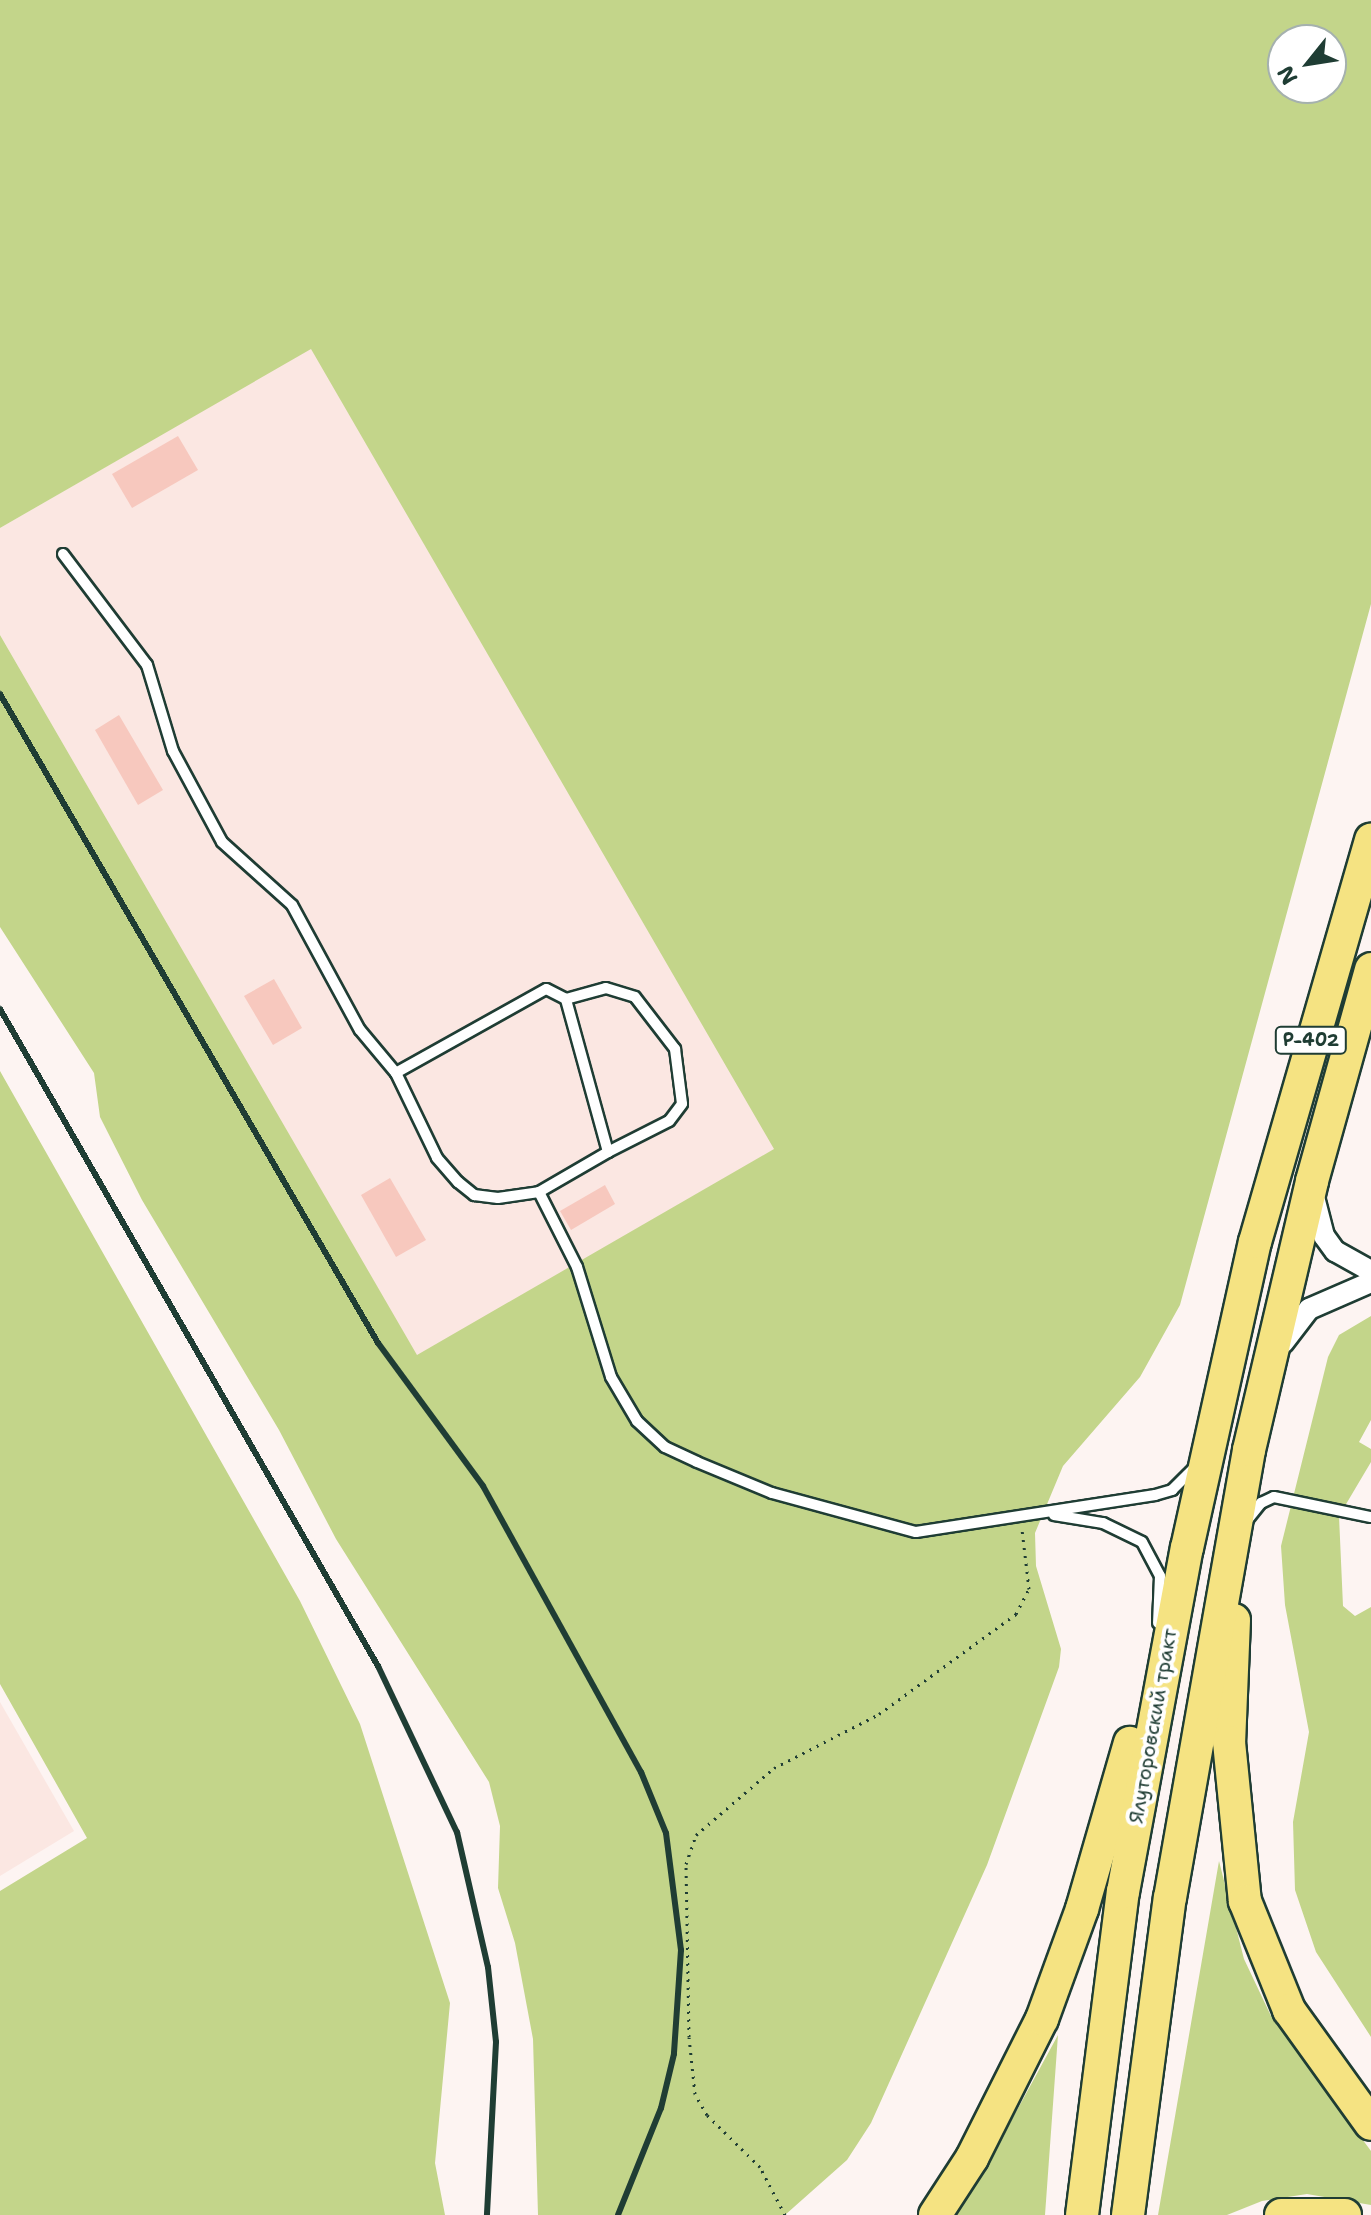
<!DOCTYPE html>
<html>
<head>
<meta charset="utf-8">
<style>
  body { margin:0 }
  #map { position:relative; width:1371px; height:2215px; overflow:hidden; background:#fdf4f2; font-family:"Shantell Sans",sans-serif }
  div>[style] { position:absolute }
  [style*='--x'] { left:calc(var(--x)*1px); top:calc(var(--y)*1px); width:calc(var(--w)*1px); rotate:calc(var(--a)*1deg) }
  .built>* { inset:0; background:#fbe7e2 }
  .green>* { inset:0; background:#c3d58a }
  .building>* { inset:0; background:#f7c8be }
  .path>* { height:3px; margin-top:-1.5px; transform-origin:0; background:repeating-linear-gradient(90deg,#1f3d34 0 2px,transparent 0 8px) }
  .roads { filter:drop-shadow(2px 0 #1f3d34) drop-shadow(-2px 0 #1f3d34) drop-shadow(0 2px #1f3d34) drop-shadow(0 -2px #1f3d34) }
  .service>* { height:10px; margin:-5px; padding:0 5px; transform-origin:5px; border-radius:5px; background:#fff }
  .minor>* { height:20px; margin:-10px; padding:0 10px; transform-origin:10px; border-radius:10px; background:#fff }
  .primary>* { height:32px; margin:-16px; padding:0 16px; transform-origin:16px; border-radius:16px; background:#f5e382 }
  .rail>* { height:6px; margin:-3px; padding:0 3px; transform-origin:3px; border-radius:3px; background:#1f3d34 }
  span { translate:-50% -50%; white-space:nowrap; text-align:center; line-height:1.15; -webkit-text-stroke:8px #fff; paint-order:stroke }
  .shield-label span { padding:2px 6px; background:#fff; border:2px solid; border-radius:6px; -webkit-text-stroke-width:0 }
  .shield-label { font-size:18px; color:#1f3d34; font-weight:700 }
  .street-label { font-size:20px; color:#1f3d34 }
  .north { position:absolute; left:1267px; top:24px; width:80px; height:80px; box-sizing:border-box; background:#fff; border:2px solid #a5b1ae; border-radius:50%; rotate:240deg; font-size:22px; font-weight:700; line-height:32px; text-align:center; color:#1f3d34 }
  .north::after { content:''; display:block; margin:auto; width:28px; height:36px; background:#1f3d34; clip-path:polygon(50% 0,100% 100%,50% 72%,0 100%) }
</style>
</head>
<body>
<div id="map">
  <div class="built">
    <i style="clip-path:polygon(311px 348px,775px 1149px,417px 1356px,0 635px,0 528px)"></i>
    <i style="clip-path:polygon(0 1702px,74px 1831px,0 1876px)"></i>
  </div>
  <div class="green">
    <i style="clip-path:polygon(evenodd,0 0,1371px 0,1371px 604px,1180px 1305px,1140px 1377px,1063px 1466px,1035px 1533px,1036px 1566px,1061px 1649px,1059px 1667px,987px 1865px,871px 2123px,847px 2160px,785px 2215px,538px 2215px,533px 2039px,515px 1943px,498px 1888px,500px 1826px,489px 1782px,336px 1539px,279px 1430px,142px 1200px,100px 1117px,94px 1073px,0 927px,0 635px,417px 1355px,774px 1149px,311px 349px,0 528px,0 0,1283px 40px,1331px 40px,1331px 88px,1283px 88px,1283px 40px)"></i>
    <i style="clip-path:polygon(0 1071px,300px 1601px,360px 1724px,450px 2003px,435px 2163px,445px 2215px,0 2215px,0 1891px,87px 1838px,0 1684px)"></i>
    <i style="clip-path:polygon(1371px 1316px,1371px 1420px,1359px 1442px,1371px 1449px,1371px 1462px,1339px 1516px,1343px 1606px,1355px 1616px,1371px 1607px,1371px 2037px,1316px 1952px,1295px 1890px,1293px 1822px,1309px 1732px,1285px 1605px,1281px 1546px,1328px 1357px,1339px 1335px)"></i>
    <i style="clip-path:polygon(1219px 1861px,1244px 1959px,1271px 2016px,1371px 2151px,1371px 2205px,1307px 2194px,1262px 2201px,1227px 2215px,1158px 2215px)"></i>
    <i style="clip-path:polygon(1058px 2035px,1045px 2215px,953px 2215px,1010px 2123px)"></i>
  </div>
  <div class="building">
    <i style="clip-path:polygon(178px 436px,198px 470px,132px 508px,112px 474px)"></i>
    <i style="clip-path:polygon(119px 715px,163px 790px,138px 805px,95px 730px)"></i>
    <i style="clip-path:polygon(274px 979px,302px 1028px,273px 1045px,244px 996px)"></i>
    <i style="clip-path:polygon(390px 1178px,426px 1240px,396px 1257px,361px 1195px)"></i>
    <i style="clip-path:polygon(605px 1185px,615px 1204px,571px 1230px,560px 1211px)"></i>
  </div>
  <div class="path">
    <i style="--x:785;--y:2215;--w:54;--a:-117.5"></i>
    <i style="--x:760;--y:2167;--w:74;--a:-135.5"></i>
    <i style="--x:707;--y:2115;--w:24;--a:-120"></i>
    <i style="--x:695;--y:2094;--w:57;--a:-96"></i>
    <i style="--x:689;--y:2037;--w:173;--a:-91"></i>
    <i style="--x:686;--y:1864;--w:31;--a:-71"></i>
    <i style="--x:696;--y:1835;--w:103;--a:-40.7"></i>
    <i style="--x:774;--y:1768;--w:118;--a:-27.2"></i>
    <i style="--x:879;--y:1714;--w:170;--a:-36.1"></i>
    <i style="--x:1016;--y:1614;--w:28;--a:-63"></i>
    <i style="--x:1029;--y:1589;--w:60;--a:-96.7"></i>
  </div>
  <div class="roads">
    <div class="service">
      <i style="--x:63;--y:554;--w:139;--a:52.9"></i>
      <i style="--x:147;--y:665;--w:90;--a:73.2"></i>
      <i style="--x:173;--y:751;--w:103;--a:61.7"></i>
      <i style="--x:222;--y:842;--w:94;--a:42"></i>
      <i style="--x:292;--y:905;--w:142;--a:61.5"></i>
      <i style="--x:360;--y:1030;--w:56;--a:50.1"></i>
      <i style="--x:396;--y:1073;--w:94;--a:64.2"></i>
      <i style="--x:437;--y:1158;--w:32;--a:49"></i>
      <i style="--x:458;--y:1182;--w:21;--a:39"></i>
      <i style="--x:474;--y:1195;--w:24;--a:7"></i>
      <i style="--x:498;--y:1198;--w:41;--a:-8.3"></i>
      <i style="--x:539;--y:1192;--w:80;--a:-30.1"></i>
      <i style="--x:608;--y:1152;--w:159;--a:-105.4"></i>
      <i style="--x:566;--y:999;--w:22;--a:-153"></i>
      <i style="--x:546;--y:989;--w:172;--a:150.8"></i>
      <i style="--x:566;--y:999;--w:41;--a:-15.4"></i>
      <i style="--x:606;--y:988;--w:30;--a:17"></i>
      <i style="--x:635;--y:997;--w:66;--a:52.4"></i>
      <i style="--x:675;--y:1049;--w:55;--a:82.7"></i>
      <i style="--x:682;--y:1104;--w:21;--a:127"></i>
      <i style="--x:669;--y:1121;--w:68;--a:153.1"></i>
      <i style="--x:539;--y:1192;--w:84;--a:63.1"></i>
      <i style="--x:577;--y:1267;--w:115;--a:72.8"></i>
      <i style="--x:611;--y:1377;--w:51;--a:59.4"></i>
      <i style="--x:637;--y:1421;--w:38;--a:43"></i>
      <i style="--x:665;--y:1447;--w:35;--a:25"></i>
      <i style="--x:697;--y:1462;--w:81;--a:22.5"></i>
      <i style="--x:772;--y:1493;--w:149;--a:15.2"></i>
      <i style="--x:916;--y:1532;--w:242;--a:-8.8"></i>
      <i style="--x:1155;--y:1495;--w:18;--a:-16"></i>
      <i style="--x:1172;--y:1490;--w:28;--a:-45"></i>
      <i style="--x:1054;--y:1515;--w:50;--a:9.3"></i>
      <i style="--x:1103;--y:1523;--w:43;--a:26"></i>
      <i style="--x:1142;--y:1542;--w:38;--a:62"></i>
      <i style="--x:1160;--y:1576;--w:47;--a:92.4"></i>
      <i style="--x:1248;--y:1519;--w:21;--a:-51"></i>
      <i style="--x:1261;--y:1503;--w:14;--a:-25"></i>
      <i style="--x:1274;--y:1497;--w:99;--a:11.7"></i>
    </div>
    <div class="minor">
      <i style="--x:1314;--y:1197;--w:40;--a:75.6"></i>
      <i style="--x:1324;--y:1236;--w:19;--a:54"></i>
      <i style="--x:1335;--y:1251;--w:41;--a:29.1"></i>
      <i style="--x:1283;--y:1343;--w:43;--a:-52.6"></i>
      <i style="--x:1309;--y:1309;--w:68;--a:-23.5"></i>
    </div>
    <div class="primary">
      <i style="--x:1234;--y:1620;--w:122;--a:92.3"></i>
      <i style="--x:1229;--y:1742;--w:160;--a:84.3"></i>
      <i style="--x:1245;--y:1901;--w:118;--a:68"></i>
      <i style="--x:1289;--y:2010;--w:140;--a:54.3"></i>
      <i style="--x:935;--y:2215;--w:68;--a:-57"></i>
      <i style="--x:972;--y:2158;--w:156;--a:-63.3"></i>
      <i style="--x:1042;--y:2019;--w:117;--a:-70"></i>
      <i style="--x:1082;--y:1909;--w:173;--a:-73.9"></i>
      <i style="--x:1082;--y:2215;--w:326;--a:-82.8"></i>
      <i style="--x:1123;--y:1892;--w:350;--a:-79.5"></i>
      <i style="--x:1187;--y:1548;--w:313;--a:-77.5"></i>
      <i style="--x:1255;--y:1242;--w:419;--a:-73.9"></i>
      <i style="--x:1128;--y:2215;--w:320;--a:-82.5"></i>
      <i style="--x:1170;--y:1898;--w:455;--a:-80"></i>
      <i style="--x:1249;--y:1450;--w:276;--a:-76.8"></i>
      <i style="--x:1312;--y:1181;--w:220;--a:-74.4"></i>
      <i style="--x:1281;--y:2215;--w:64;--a:0"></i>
    </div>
  </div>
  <div class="rail">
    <i style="--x:0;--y:694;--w:751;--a:59.78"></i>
    <i style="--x:378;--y:1343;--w:177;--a:53.7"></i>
    <i style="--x:483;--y:1486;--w:327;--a:61.1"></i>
    <i style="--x:641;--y:1772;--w:66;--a:67.7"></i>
    <i style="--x:666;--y:1833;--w:118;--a:82.7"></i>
    <i style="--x:681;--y:1950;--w:104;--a:93.9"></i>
    <i style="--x:674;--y:2054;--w:56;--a:103.5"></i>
    <i style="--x:661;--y:2108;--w:115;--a:111.9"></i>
    <i style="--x:0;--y:1009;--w:758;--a:60.09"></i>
    <i style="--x:378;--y:1666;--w:184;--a:64.6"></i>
    <i style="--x:457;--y:1832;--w:139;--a:77.1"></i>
    <i style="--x:488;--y:1967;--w:75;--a:83.9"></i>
    <i style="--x:496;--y:2042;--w:173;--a:93"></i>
  </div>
  <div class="shield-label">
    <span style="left:1311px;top:1040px">Р-402</span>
  </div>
  <div class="street-label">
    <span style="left:1153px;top:1726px;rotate:-80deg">Ялуторовский тракт</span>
  </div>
  <div class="north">N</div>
</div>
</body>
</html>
